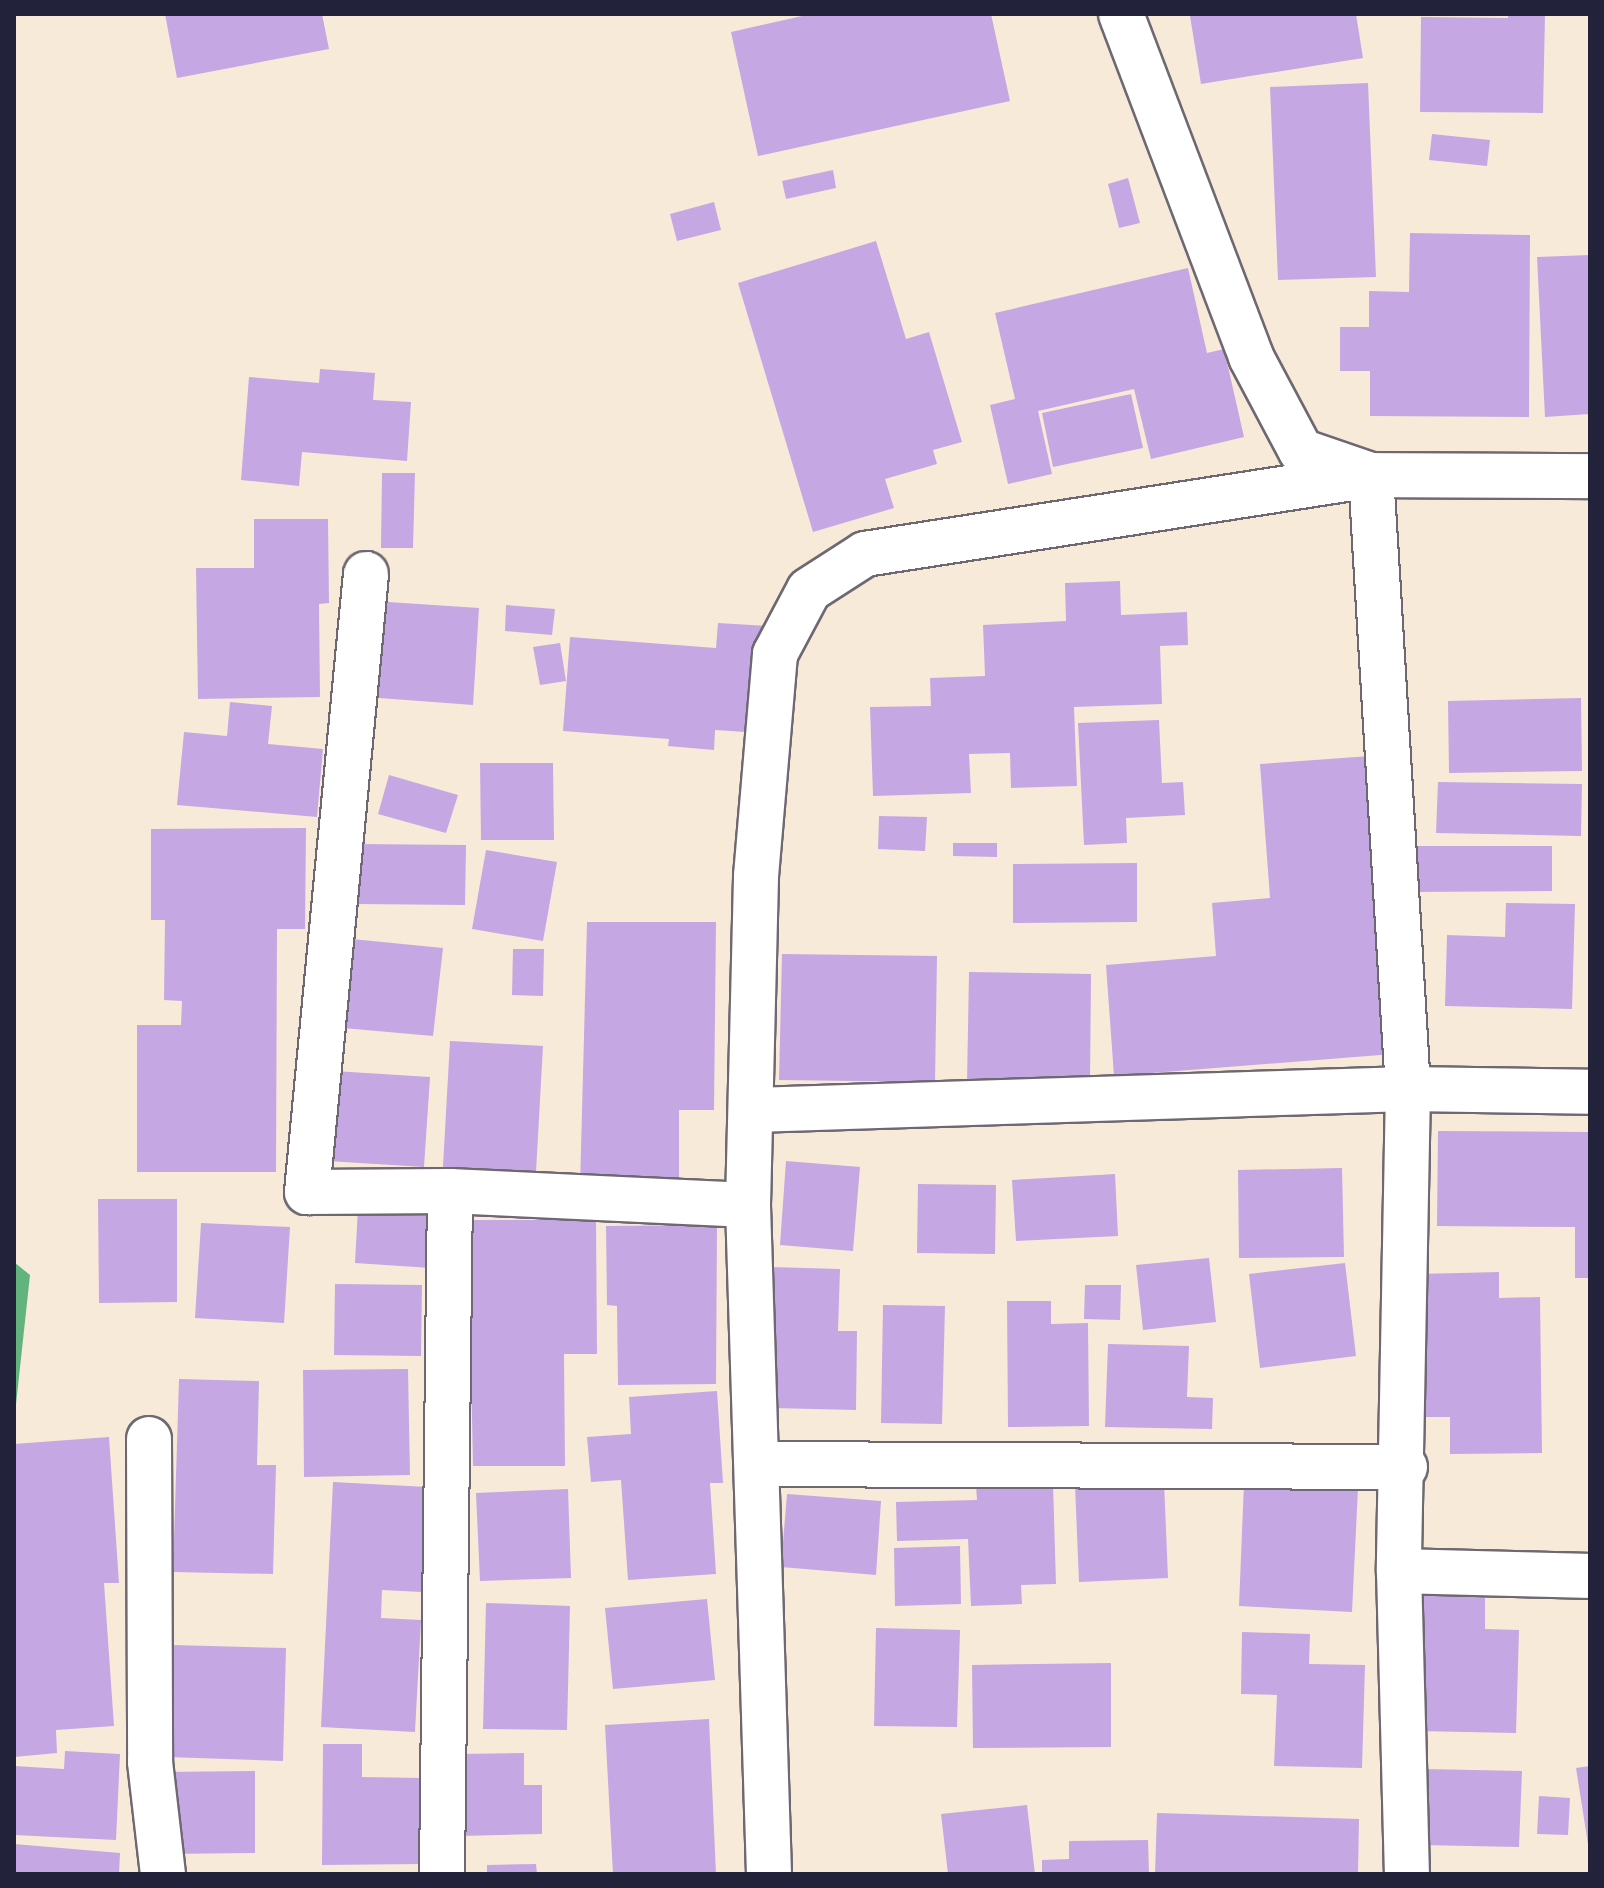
<!DOCTYPE html>
<html>
<head>
<meta charset="utf-8">
<style>
  body { margin:0 }
  #map { position:relative; width:1604px; height:1888px; overflow:hidden; background:#f8ead9; font-family:"Patrick Hand",sans-serif }
  div>[style] { position:absolute }
  [style*='--x'] { left:calc(var(--x)*1px); top:calc(var(--y)*1px); width:calc(var(--w)*1px); rotate:calc(var(--a)*1deg) }
  .forest>* { inset:0; background:#63b37e }
  .building>* { inset:0; background:#c5a7e4 }
  .roads { filter:drop-shadow(2px 0 #6d6872) drop-shadow(-2px 0 #6d6872) drop-shadow(0 2px #6d6872) drop-shadow(0 -2px #6d6872) }
  .minor>* { height:44px; margin:-22px; padding:0 22px; transform-origin:22px; border-radius:22px; background:#fff }
  span { translate:-50% -50%; white-space:nowrap; text-align:center; line-height:1.15; -webkit-text-stroke:7px #fdfcf7; paint-order:stroke }
  .frame { position:absolute; inset:0; border:16px solid #22223b; pointer-events:none }
</style>
</head>
<body>
<div id="map">
  <div class="forest">
    <i style="clip-path:polygon(14px 1262px,30px 1275px,14px 1423px)"></i>
  </div>
  <div class="building">
    <i style="clip-path:polygon(165px 14px,322px 14px,329px 49px,177px 78px)"></i>
    <i style="clip-path:polygon(811px 14px,991px 14px,1010px 101px,758px 156px,731px 32px)"></i>
    <i style="clip-path:polygon(1204px 14px,1356px 14px,1363px 58px,1201px 84px,1190px 16px)"></i>
    <i style="clip-path:polygon(1508px 14px,1545px 14px,1543px 113px,1420px 112px,1421px 17px,1508px 18px)"></i>
    <i style="clip-path:polygon(1368px 83px,1376px 277px,1278px 280px,1270px 87px)"></i>
    <i style="clip-path:polygon(1432px 134px,1490px 140px,1487px 166px,1429px 160px)"></i>
    <i style="clip-path:polygon(833px 170px,836px 188px,786px 199px,782px 181px)"></i>
    <i style="clip-path:polygon(1128px 178px,1140px 223px,1119px 228px,1108px 184px)"></i>
    <i style="clip-path:polygon(714px 202px,721px 230px,677px 241px,670px 214px)"></i>
    <i style="clip-path:polygon(1410px 233px,1530px 235px,1529px 417px,1370px 416px,1370px 371px,1340px 371px,1340px 327px,1369px 327px,1369px 291px,1409px 292px)"></i>
    <i style="clip-path:polygon(876px 241px,906px 339px,929px 332px,962px 442px,933px 450px,937px 464px,885px 479px,894px 508px,813px 532px,738px 283px)"></i>
    <i style="clip-path:polygon(1590px 255px,1590px 414px,1545px 417px,1537px 257px)"></i>
    <i style="clip-path:polygon(1188px 268px,1207px 353px,1224px 349px,1244px 437px,1151px 459px,1134px 389px,1038px 411px,1052px 474px,1008px 484px,990px 405px,1015px 399px,995px 313px)"></i>
    <i style="clip-path:polygon(320px 369px,375px 373px,373px 400px,411px 402px,407px 461px,302px 452px,299px 486px,241px 480px,249px 377px,319px 383px)"></i>
    <i style="clip-path:polygon(1131px 394px,1143px 448px,1053px 467px,1042px 413px)"></i>
    <i style="clip-path:polygon(382px 473px,415px 473px,413px 548px,381px 548px)"></i>
    <i style="clip-path:polygon(254px 519px,328px 519px,329px 603px,319px 604px,320px 697px,198px 699px,196px 568px,254px 568px)"></i>
    <i style="clip-path:polygon(1120px 581px,1121px 615px,1187px 612px,1188px 645px,1160px 646px,1162px 704px,1074px 707px,1077px 786px,1011px 788px,1010px 753px,969px 754px,971px 793px,873px 796px,870px 707px,931px 706px,930px 678px,985px 676px,983px 625px,1066px 621px,1065px 583px)"></i>
    <i style="clip-path:polygon(373px 601px,479px 608px,473px 705px,366px 697px)"></i>
    <i style="clip-path:polygon(506px 605px,555px 609px,552px 635px,505px 631px)"></i>
    <i style="clip-path:polygon(718px 623px,769px 626px,761px 733px,715px 730px,714px 750px,668px 746px,669px 739px,563px 731px,570px 637px,716px 648px)"></i>
    <i style="clip-path:polygon(560px 643px,566px 681px,540px 685px,533px 647px)"></i>
    <i style="clip-path:polygon(1581px 698px,1582px 771px,1449px 773px,1448px 701px)"></i>
    <i style="clip-path:polygon(230px 702px,272px 706px,268px 744px,323px 749px,317px 817px,177px 805px,184px 732px,227px 736px)"></i>
    <i style="clip-path:polygon(1159px 720px,1162px 783px,1183px 782px,1185px 815px,1126px 818px,1127px 843px,1084px 845px,1078px 723px)"></i>
    <i style="clip-path:polygon(1370px 756px,1393px 1054px,1114px 1076px,1106px 965px,1216px 956px,1212px 903px,1270px 898px,1260px 764px)"></i>
    <i style="clip-path:polygon(480px 763px,553px 763px,554px 840px,481px 840px)"></i>
    <i style="clip-path:polygon(389px 775px,458px 795px,446px 833px,378px 814px)"></i>
    <i style="clip-path:polygon(1438px 782px,1582px 784px,1581px 836px,1436px 833px)"></i>
    <i style="clip-path:polygon(879px 816px,927px 817px,925px 851px,878px 849px)"></i>
    <i style="clip-path:polygon(306px 828px,305px 929px,277px 929px,276px 1172px,137px 1172px,137px 1025px,181px 1025px,182px 1001px,164px 1000px,165px 920px,151px 920px,151px 829px)"></i>
    <i style="clip-path:polygon(953px 843px,997px 843px,997px 857px,953px 856px)"></i>
    <i style="clip-path:polygon(356px 844px,466px 845px,465px 905px,356px 904px)"></i>
    <i style="clip-path:polygon(1411px 846px,1552px 846px,1552px 891px,1411px 892px)"></i>
    <i style="clip-path:polygon(486px 850px,557px 862px,543px 941px,472px 929px)"></i>
    <i style="clip-path:polygon(1137px 863px,1137px 922px,1013px 923px,1013px 864px)"></i>
    <i style="clip-path:polygon(1506px 903px,1575px 904px,1572px 1009px,1445px 1006px,1447px 935px,1505px 937px)"></i>
    <i style="clip-path:polygon(587px 922px,716px 922px,714px 1110px,679px 1110px,679px 1187px,580px 1187px)"></i>
    <i style="clip-path:polygon(352px 939px,443px 948px,433px 1036px,343px 1028px)"></i>
    <i style="clip-path:polygon(513px 949px,544px 949px,543px 996px,512px 995px)"></i>
    <i style="clip-path:polygon(782px 954px,937px 956px,935px 1082px,779px 1080px)"></i>
    <i style="clip-path:polygon(969px 972px,1091px 974px,1090px 1083px,967px 1083px)"></i>
    <i style="clip-path:polygon(450px 1041px,543px 1046px,535px 1190px,442px 1184px)"></i>
    <i style="clip-path:polygon(334px 1071px,430px 1077px,424px 1167px,328px 1161px)"></i>
    <i style="clip-path:polygon(1438px 1131px,1590px 1132px,1590px 1278px,1575px 1278px,1575px 1227px,1437px 1226px)"></i>
    <i style="clip-path:polygon(786px 1161px,860px 1167px,853px 1251px,780px 1245px)"></i>
    <i style="clip-path:polygon(1342px 1168px,1344px 1257px,1239px 1258px,1238px 1170px)"></i>
    <i style="clip-path:polygon(1115px 1174px,1118px 1236px,1016px 1241px,1012px 1180px)"></i>
    <i style="clip-path:polygon(918px 1184px,996px 1185px,995px 1254px,917px 1253px)"></i>
    <i style="clip-path:polygon(98px 1199px,177px 1199px,177px 1302px,99px 1303px)"></i>
    <i style="clip-path:polygon(358px 1208px,434px 1212px,431px 1268px,355px 1263px)"></i>
    <i style="clip-path:polygon(468px 1220px,596px 1220px,597px 1354px,564px 1354px,565px 1466px,473px 1466px)"></i>
    <i style="clip-path:polygon(201px 1223px,290px 1227px,284px 1323px,195px 1318px)"></i>
    <i style="clip-path:polygon(717px 1225px,716px 1384px,618px 1385px,617px 1306px,607px 1305px,606px 1226px)"></i>
    <i style="clip-path:polygon(1209px 1258px,1216px 1322px,1143px 1330px,1136px 1265px)"></i>
    <i style="clip-path:polygon(1345px 1263px,1356px 1356px,1260px 1368px,1249px 1274px)"></i>
    <i style="clip-path:polygon(770px 1267px,840px 1269px,838px 1331px,857px 1331px,856px 1410px,772px 1408px)"></i>
    <i style="clip-path:polygon(1499px 1272px,1499px 1298px,1540px 1297px,1542px 1453px,1450px 1454px,1450px 1417px,1421px 1417px,1419px 1274px)"></i>
    <i style="clip-path:polygon(335px 1284px,422px 1285px,421px 1356px,334px 1355px)"></i>
    <i style="clip-path:polygon(1085px 1285px,1121px 1285px,1120px 1320px,1084px 1319px)"></i>
    <i style="clip-path:polygon(1007px 1301px,1051px 1301px,1051px 1324px,1088px 1323px,1089px 1426px,1008px 1427px)"></i>
    <i style="clip-path:polygon(883px 1305px,945px 1306px,942px 1424px,881px 1423px)"></i>
    <i style="clip-path:polygon(1108px 1344px,1189px 1346px,1187px 1397px,1213px 1398px,1212px 1429px,1105px 1427px)"></i>
    <i style="clip-path:polygon(408px 1369px,410px 1475px,304px 1477px,303px 1370px)"></i>
    <i style="clip-path:polygon(179px 1379px,259px 1381px,257px 1465px,276px 1465px,273px 1574px,173px 1572px)"></i>
    <i style="clip-path:polygon(717px 1391px,723px 1483px,710px 1483px,716px 1574px,628px 1580px,621px 1480px,591px 1482px,587px 1437px,631px 1434px,629px 1397px)"></i>
    <i style="clip-path:polygon(109px 1437px,119px 1583px,104px 1583px,114px 1726px,56px 1730px,57px 1753px,14px 1757px,14px 1444px)"></i>
    <i style="clip-path:polygon(333px 1482px,427px 1487px,422px 1592px,382px 1590px,381px 1618px,421px 1620px,415px 1732px,321px 1727px)"></i>
    <i style="clip-path:polygon(1164px 1482px,1168px 1578px,1079px 1582px,1075px 1485px)"></i>
    <i style="clip-path:polygon(1053px 1483px,1056px 1584px,1021px 1585px,1022px 1604px,971px 1606px,968px 1539px,897px 1541px,896px 1502px,977px 1500px,976px 1485px)"></i>
    <i style="clip-path:polygon(1244px 1483px,1358px 1488px,1352px 1612px,1239px 1606px)"></i>
    <i style="clip-path:polygon(568px 1489px,571px 1578px,480px 1581px,476px 1493px)"></i>
    <i style="clip-path:polygon(787px 1494px,881px 1501px,876px 1575px,781px 1567px)"></i>
    <i style="clip-path:polygon(960px 1546px,961px 1604px,895px 1606px,894px 1548px)"></i>
    <i style="clip-path:polygon(1420px 1591px,1485px 1593px,1485px 1629px,1519px 1630px,1516px 1733px,1416px 1731px)"></i>
    <i style="clip-path:polygon(707px 1599px,715px 1680px,613px 1689px,605px 1608px)"></i>
    <i style="clip-path:polygon(486px 1603px,570px 1606px,567px 1730px,483px 1729px)"></i>
    <i style="clip-path:polygon(876px 1628px,960px 1630px,957px 1727px,874px 1726px)"></i>
    <i style="clip-path:polygon(1242px 1632px,1310px 1634px,1309px 1664px,1365px 1665px,1362px 1768px,1274px 1766px,1277px 1695px,1241px 1694px)"></i>
    <i style="clip-path:polygon(172px 1645px,286px 1648px,283px 1761px,168px 1757px)"></i>
    <i style="clip-path:polygon(1111px 1663px,1111px 1747px,973px 1748px,972px 1665px)"></i>
    <i style="clip-path:polygon(709px 1719px,716px 1874px,613px 1874px,605px 1725px)"></i>
    <i style="clip-path:polygon(323px 1744px,362px 1744px,362px 1777px,422px 1778px,421px 1864px,322px 1865px)"></i>
    <i style="clip-path:polygon(65px 1751px,120px 1754px,116px 1840px,14px 1835px,14px 1766px,64px 1769px)"></i>
    <i style="clip-path:polygon(524px 1753px,524px 1785px,542px 1785px,542px 1834px,460px 1836px,459px 1754px)"></i>
    <i style="clip-path:polygon(1590px 1766px,1590px 1844px,1588px 1844px,1576px 1768px)"></i>
    <i style="clip-path:polygon(1424px 1769px,1522px 1771px,1519px 1847px,1421px 1845px)"></i>
    <i style="clip-path:polygon(255px 1771px,255px 1853px,162px 1854px,161px 1772px)"></i>
    <i style="clip-path:polygon(1539px 1796px,1570px 1798px,1568px 1835px,1537px 1834px)"></i>
    <i style="clip-path:polygon(1027px 1805px,1035px 1874px,948px 1874px,941px 1814px)"></i>
    <i style="clip-path:polygon(1157px 1813px,1359px 1819px,1358px 1874px,1155px 1874px)"></i>
    <i style="clip-path:polygon(1148px 1840px,1149px 1874px,1042px 1874px,1042px 1860px,1069px 1859px,1069px 1841px)"></i>
    <i style="clip-path:polygon(14px 1844px,120px 1853px,119px 1874px,14px 1874px)"></i>
    <i style="clip-path:polygon(536px 1864px,537px 1874px,487px 1874px,487px 1865px)"></i>
  </div>
  <div class="roads">
    <div class="minor">
      <i style="--x:1121;--y:14;--w:367;--a:69.2"></i>
      <i style="--x:1251;--y:357;--w:106;--a:62"></i>
      <i style="--x:1301;--y:451;--w:74;--a:18.9"></i>
      <i style="--x:1371;--y:475;--w:219;--a:0.3"></i>
      <i style="--x:366;--y:574;--w:621;--a:95.45"></i>
      <i style="--x:307;--y:1192;--w:143;--a:-0.4"></i>
      <i style="--x:450;--y:1191;--w:298;--a:2.7"></i>
      <i style="--x:754;--y:1110;--w:654;--a:-1.84"></i>
      <i style="--x:1408;--y:1089;--w:182;--a:0.9"></i>
      <i style="--x:149;--y:1439;--w:323;--a:89.8"></i>
      <i style="--x:150;--y:1762;--w:113;--a:83.4"></i>
      <i style="--x:760;--y:1464;--w:645;--a:0.27"></i>
      <i style="--x:1399;--y:1571;--w:191;--a:1.5"></i>
      <i style="--x:442;--y:1874;--w:683;--a:-89.33"></i>
      <i style="--x:769;--y:1874;--w:669;--a:-91.8"></i>
      <i style="--x:748;--y:1205;--w:329;--a:-88.6"></i>
      <i style="--x:756;--y:876;--w:223;--a:-85.1"></i>
      <i style="--x:775;--y:654;--w:72;--a:-62"></i>
      <i style="--x:809;--y:590;--w:67;--a:-32.7"></i>
      <i style="--x:865;--y:554;--w:512;--a:-8.87"></i>
      <i style="--x:1371;--y:475;--w:615;--a:86.55"></i>
      <i style="--x:1408;--y:1089;--w:482;--a:91.1"></i>
      <i style="--x:1399;--y:1571;--w:303;--a:88.5"></i>
    </div>
  </div>
  <div class="frame"></div>
</div>
</body>
</html>
